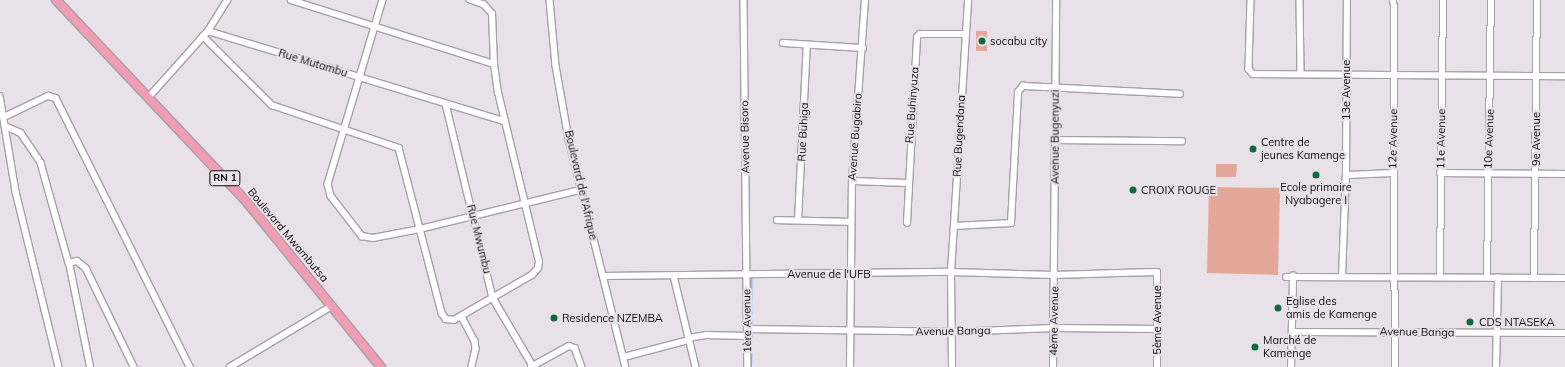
<!DOCTYPE html>
<html>
<head>
<meta charset="utf-8">
<style>
  body { margin:0 }
  #map { position:relative; width:1565px; height:367px; overflow:hidden; background:#e8e2e8; font-family:Mulish,sans-serif }
  div>[style] { position:absolute }
  [style*='--x'] { left:calc(var(--x)*1px); top:calc(var(--y)*1px); width:calc(var(--w)*1px); rotate:calc(var(--a)*1deg) }
  .green>* { inset:0; background:#e4a899 }
  .stream>* { height:1.5px; margin:-0.75px; padding:0 0.75px; transform-origin:0.75px; border-radius:0.75px; background:#89b9fe }
  .roads { filter:drop-shadow(1px 0 #a6a0a6) drop-shadow(-1px 0 #a6a0a6) drop-shadow(0 1px #a6a0a6) drop-shadow(0 -1px #a6a0a6) }
  .minor>* { height:5.5px; margin:-2.75px; padding:0 2.75px; transform-origin:2.75px; border-radius:2.75px; background:#fff }
  .highway>* { height:8px; margin:-4px; padding:0 4px; transform-origin:4px; border-radius:4px; background:#f19db6 }
  .dots>* { width:11px; height:11px; translate:-50% -50%; box-sizing:border-box; border:2px solid #e8e2e8; border-radius:50% }
  span { translate:-50% -50%; white-space:nowrap; text-align:center; line-height:1.15; -webkit-text-stroke:4px #e8e2e8; paint-order:stroke }
  .shield-label span { padding:1px 3px; background:#e8e2e8; border:1px solid; border-radius:3px; -webkit-text-stroke-width:0 }
  .shield-label { font-size:10px; color:#0e0c0e; font-weight:700 }
  .poi-label { font-size:11px; color:#0e0c0e }
  .left { translate:0 -50%; text-align:left }
  .street-label { font-size:11px; color:#0e0c0e }
</style>
</head>
<body>
<div id="map">
  <div class="green">
    <i style="clip-path:polygon(976px 31px,987px 31px,987px 51px,976px 51px)"></i>
    <i style="clip-path:polygon(1216px 164px,1237px 164px,1236px 177px,1216px 177px)"></i>
    <i style="clip-path:polygon(1209px 187px,1280px 188px,1278px 275px,1207px 273px)"></i>
  </div>
  <div class="stream">
    <i style="--x:752;--y:278;--w:49;--a:90"></i>
    <i style="--x:751;--y:367;--w:36;--a:-88"></i>
  </div>
  <div class="roads">
    <div class="minor">
      <i style="--x:291;--y:0;--w:213;--a:17.5"></i>
      <i style="--x:383;--y:0;--w:192;--a:106.6"></i>
      <i style="--x:328;--y:184;--w:12;--a:76"></i>
      <i style="--x:331;--y:196;--w:51;--a:52.2"></i>
      <i style="--x:362;--y:236;--w:11;--a:10"></i>
      <i style="--x:373;--y:238;--w:48;--a:-10.8"></i>
      <i style="--x:420;--y:229;--w:165;--a:-13.7"></i>
      <i style="--x:550;--y:0;--w:66;--a:84.8"></i>
      <i style="--x:556;--y:66;--w:74;--a:79.9"></i>
      <i style="--x:569;--y:139;--w:235;--a:76"></i>
      <i style="--x:744;--y:0;--w:367;--a:89.4"></i>
      <i style="--x:1251;--y:0;--w:69;--a:91.7"></i>
      <i style="--x:1249;--y:69;--w:6;--a:51"></i>
      <i style="--x:1253;--y:74;--w:312;--a:0.4"></i>
      <i style="--x:1300;--y:0;--w:74;--a:89.2"></i>
      <i style="--x:1394;--y:0;--w:367;--a:89.8"></i>
      <i style="--x:208;--y:31;--w:36;--a:-58"></i>
      <i style="--x:203;--y:36;--w:98;--a:45"></i>
      <i style="--x:272;--y:105;--w:134;--a:18.7"></i>
      <i style="--x:399;--y:148;--w:171;--a:75.4"></i>
      <i style="--x:442;--y:313;--w:7;--a:56"></i>
      <i style="--x:446;--y:319;--w:8;--a:7"></i>
      <i style="--x:454;--y:320;--w:90;--a:-30"></i>
      <i style="--x:532;--y:275;--w:9;--a:-49"></i>
      <i style="--x:538;--y:268;--w:6;--a:-81"></i>
      <i style="--x:539;--y:262;--w:174;--a:-103.6"></i>
      <i style="--x:498;--y:93;--w:29;--a:-98"></i>
      <i style="--x:494;--y:64;--w:50;--a:-92.3"></i>
      <i style="--x:492;--y:14;--w:12;--a:-132"></i>
      <i style="--x:484;--y:5;--w:15;--a:-160"></i>
      <i style="--x:783;--y:43;--w:80;--a:3.6"></i>
      <i style="--x:0;--y:96;--w:97;--a:80.5"></i>
      <i style="--x:16;--y:192;--w:180;--a:76.2"></i>
      <i style="--x:148;--y:98;--w:90;--a:-48.2"></i>
      <i style="--x:208;--y:31;--w:310;--a:16.9"></i>
      <i style="--x:446;--y:104;--w:200;--a:76.4"></i>
      <i style="--x:493;--y:298;--w:79;--a:59.5"></i>
      <i style="--x:4;--y:117;--w:49;--a:-25.5"></i>
      <i style="--x:48;--y:96;--w:8;--a:14"></i>
      <i style="--x:56;--y:98;--w:301;--a:63.5"></i>
      <i style="--x:5;--y:126;--w:17;--a:24"></i>
      <i style="--x:21;--y:133;--w:36;--a:56"></i>
      <i style="--x:41;--y:163;--w:104;--a:74.4"></i>
      <i style="--x:1056;--y:140;--w:126;--a:0.5"></i>
      <i style="--x:1440;--y:173;--w:125;--a:0.5"></i>
      <i style="--x:1346;--y:175;--w:47;--a:-2.4"></i>
      <i style="--x:852;--y:181;--w:55;--a:2.1"></i>
      <i style="--x:777;--y:220;--w:74;--a:1.5"></i>
      <i style="--x:798;--y:220;--w:175;--a:-87.1"></i>
      <i style="--x:907;--y:223;--w:186;--a:-86.9"></i>
      <i style="--x:917;--y:37;--w:4;--a:-45"></i>
      <i style="--x:920;--y:34;--w:45;--a:0"></i>
      <i style="--x:954;--y:226;--w:57;--a:-3"></i>
      <i style="--x:1011;--y:223;--w:131;--a:-86.9"></i>
      <i style="--x:1018;--y:92;--w:8;--a:-50"></i>
      <i style="--x:1023;--y:86;--w:157;--a:2.9"></i>
      <i style="--x:603;--y:276;--w:348;--a:-0.7"></i>
      <i style="--x:951;--y:272;--w:103;--a:1.7"></i>
      <i style="--x:1054;--y:275;--w:103;--a:-1.7"></i>
      <i style="--x:1157;--y:272;--w:95;--a:90"></i>
      <i style="--x:674;--y:276;--w:94;--a:76.4"></i>
      <i style="--x:1286;--y:277;--w:279;--a:0.2"></i>
      <i style="--x:1342;--y:277;--w:102;--a:-87.8"></i>
      <i style="--x:1346;--y:175;--w:175;--a:-89.7"></i>
      <i style="--x:1440;--y:277;--w:277;--a:-89.4"></i>
      <i style="--x:1487;--y:278;--w:278;--a:-89.2"></i>
      <i style="--x:1534;--y:278;--w:278;--a:-89.4"></i>
      <i style="--x:462;--y:317;--w:27;--a:62"></i>
      <i style="--x:475;--y:341;--w:8;--a:83"></i>
      <i style="--x:476;--y:349;--w:18;--a:103"></i>
      <i style="--x:748;--y:329;--w:203;--a:0.8"></i>
      <i style="--x:951;--y:332;--w:103;--a:-2.2"></i>
      <i style="--x:1054;--y:328;--w:104;--a:0.6"></i>
      <i style="--x:1293;--y:332;--w:272;--a:0.2"></i>
      <i style="--x:688;--y:338;--w:18;--a:-9"></i>
      <i style="--x:706;--y:335;--w:42;--a:1.4"></i>
      <i style="--x:624;--y:357;--w:67;--a:-14.7"></i>
      <i style="--x:90;--y:367;--w:106;--a:-101.4"></i>
      <i style="--x:69;--y:263;--w:8;--a:-14"></i>
      <i style="--x:77;--y:261;--w:11;--a:38"></i>
      <i style="--x:86;--y:268;--w:110;--a:64.1"></i>
      <i style="--x:230;--y:367;--w:119;--a:-30.9"></i>
      <i style="--x:531;--y:367;--w:43;--a:-28.9"></i>
      <i style="--x:569;--y:346;--w:6;--a:18"></i>
      <i style="--x:575;--y:348;--w:20;--a:70"></i>
      <i style="--x:850;--y:367;--w:186;--a:-89.4"></i>
      <i style="--x:852;--y:181;--w:181;--a:-85.9"></i>
      <i style="--x:952;--y:367;--w:95;--a:-90.6"></i>
      <i style="--x:951;--y:272;--w:273;--a:-86.4"></i>
      <i style="--x:1053;--y:367;--w:367;--a:-89.5"></i>
      <i style="--x:1291;--y:367;--w:91;--a:-88.7"></i>
      <i style="--x:1496;--y:367;--w:89;--a:-88.7"></i>
    </div>
    <div class="highway">
      <i style="--x:56;--y:0;--w:277;--a:46.6"></i>
      <i style="--x:246;--y:201;--w:214;--a:50.9"></i>
    </div>
  </div>
  <div class="dots">
    <i style="left:982px;top:41px;background:#116a3d"></i>
    <i style="left:1253px;top:149px;background:#116a3d"></i>
    <i style="left:1316px;top:175px;background:#116a3d"></i>
    <i style="left:1133px;top:190px;background:#116a3d"></i>
    <i style="left:1278px;top:308px;background:#116a3d"></i>
    <i style="left:554px;top:318px;background:#116a3d"></i>
    <i style="left:1470px;top:322px;background:#116a3d"></i>
    <i style="left:1255px;top:347px;background:#116a3d"></i>
  </div>
  <div class="shield-label">
    <span style="left:225px;top:178px">RN 1</span>
  </div>
  <div class="poi-label">
    <span class="left" style="left:990px;top:41px">socabu city</span>
    <span class="left" style="left:1261px;top:149px">Centre de<br>jeunes Kamenge</span>
    <span style="left:1316px;top:194px">Ecole primaire<br>Nyabagere I</span>
    <span class="left" style="left:1141px;top:190px">CROIX ROUGE</span>
    <span class="left" style="left:1286px;top:308px">Eglise des<br>amis de Kamenge</span>
    <span class="left" style="left:562px;top:318px">Residence NZEMBA</span>
    <span class="left" style="left:1479px;top:322px">CDS NTASEKA</span>
    <span class="left" style="left:1263px;top:347px">Marché de<br>Kamenge</span>
  </div>
  <div class="street-label">
    <span style="left:313px;top:63px;rotate:17deg">Rue Mutambu</span>
    <span style="left:1346px;top:90px;rotate:-90deg">13e Avenue</span>
    <span style="left:912px;top:105px;rotate:-86deg">Rue Buhinyuza</span>
    <span style="left:803px;top:132px;rotate:-87deg">Rue Buhiga</span>
    <span style="left:959px;top:136px;rotate:-87deg">Rue Bugendana</span>
    <span style="left:745px;top:137px;rotate:-91deg">Avenue Bisoro</span>
    <span style="left:855px;top:137px;rotate:-86deg">Avenue Bugabiro</span>
    <span style="left:1055px;top:137px;rotate:-90deg">Avenue Bugenyuzi</span>
    <span style="left:1393px;top:139px;rotate:-89deg">12e Avenue</span>
    <span style="left:1441px;top:139px;rotate:-89deg">11e Avenue</span>
    <span style="left:1489px;top:139px;rotate:-88deg">10e Avenue</span>
    <span style="left:1536px;top:139px;rotate:-90deg">9e Avenue</span>
    <span style="left:581px;top:185px;rotate:77deg">Boulevard de l'Afrique</span>
    <span style="left:288px;top:235px;rotate:50deg">Boulevard Mwambutsa</span>
    <span style="left:479px;top:239px;rotate:76deg">Rue Mwumbu</span>
    <span style="left:829px;top:274px">Avenue de l'UFB</span>
    <span style="left:1157px;top:320px;rotate:-90deg">5ème Avenue</span>
    <span style="left:747px;top:321px;rotate:-91deg">1ère Avenue</span>
    <span style="left:1054px;top:321px;rotate:-89deg">4ème Avenue</span>
    <span style="left:953px;top:331px;rotate:-1deg">Avenue Banga</span>
    <span style="left:1417px;top:332px;rotate:1deg">Avenue Banga</span>
  </div>
</div>
</body>
</html>
